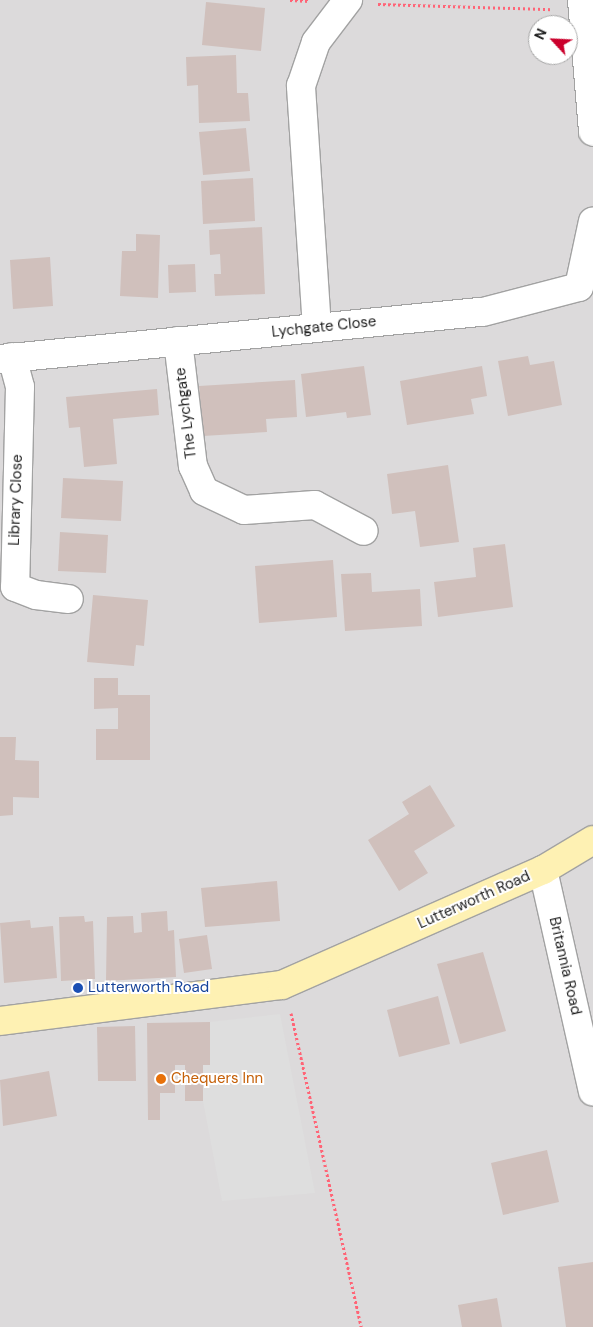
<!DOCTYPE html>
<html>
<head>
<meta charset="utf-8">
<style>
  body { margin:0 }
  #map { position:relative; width:593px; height:1327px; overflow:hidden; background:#efe9e3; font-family:"DM Sans",sans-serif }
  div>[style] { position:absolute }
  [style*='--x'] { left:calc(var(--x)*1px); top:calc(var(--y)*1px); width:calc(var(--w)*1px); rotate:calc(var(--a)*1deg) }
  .residential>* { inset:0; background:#dcdadb }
  .parking>* { inset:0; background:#dedede }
  .building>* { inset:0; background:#d0c0bc }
  .path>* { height:3px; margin-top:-1.5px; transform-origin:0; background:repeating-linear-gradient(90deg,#ff6476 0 2.5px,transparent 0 5px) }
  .roads { filter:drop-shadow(1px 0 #a2a2a2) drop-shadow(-1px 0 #a2a2a2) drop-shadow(0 1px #a2a2a2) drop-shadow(0 -1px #a2a2a2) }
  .minor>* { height:28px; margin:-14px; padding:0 14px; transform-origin:14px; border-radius:14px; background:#fff }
  .secondary>* { height:28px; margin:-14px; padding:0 14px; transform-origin:14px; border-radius:14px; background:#fef1b3 }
  .dots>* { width:14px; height:14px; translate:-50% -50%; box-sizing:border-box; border:2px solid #fff; border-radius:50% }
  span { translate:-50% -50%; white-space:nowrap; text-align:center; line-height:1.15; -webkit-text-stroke:4px #fff; paint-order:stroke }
  .street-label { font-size:15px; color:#1e1e1e }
  .transit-label { font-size:15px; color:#164399 }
  .left { translate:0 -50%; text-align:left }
  .food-label { font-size:15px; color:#c56008 }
  .north { position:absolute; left:528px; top:15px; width:50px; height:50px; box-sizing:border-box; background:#fff; border:1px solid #a5a5a5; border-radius:50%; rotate:295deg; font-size:14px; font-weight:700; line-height:20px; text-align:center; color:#1e1e1e }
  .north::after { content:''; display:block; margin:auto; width:18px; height:22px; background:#cb002c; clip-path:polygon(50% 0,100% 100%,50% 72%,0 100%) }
</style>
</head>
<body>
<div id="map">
  <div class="residential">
    <i style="clip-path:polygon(evenodd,0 0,593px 0,593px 1327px,0 1327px,0 0,538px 25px,568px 25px,568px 55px,538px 55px,538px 25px)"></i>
  </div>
  <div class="parking">
    <i style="clip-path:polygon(280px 1014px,315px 1193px,222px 1201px,203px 1101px,203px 1065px,210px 1065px,210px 1022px)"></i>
  </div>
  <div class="building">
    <i style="clip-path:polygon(206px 2px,265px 8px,261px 51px,202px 45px)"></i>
    <i style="clip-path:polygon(236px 55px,237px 93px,248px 93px,250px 121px,199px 123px,198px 85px,187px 86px,186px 57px)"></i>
    <i style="clip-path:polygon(246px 128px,250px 171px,203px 175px,199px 132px)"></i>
    <i style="clip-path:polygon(253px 178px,255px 221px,203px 224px,201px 181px)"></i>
    <i style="clip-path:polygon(262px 227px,265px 294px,215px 296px,214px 274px,221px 274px,220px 254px,210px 255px,209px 230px)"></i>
    <i style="clip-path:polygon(136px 234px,160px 235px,158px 298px,120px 296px,122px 251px,136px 251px)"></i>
    <i style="clip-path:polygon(50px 257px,53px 306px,13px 309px,10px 260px)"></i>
    <i style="clip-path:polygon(195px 264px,196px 292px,169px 293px,168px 265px)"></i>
    <i style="clip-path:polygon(528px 356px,530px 365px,554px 361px,562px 405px,508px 416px,498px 361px)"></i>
    <i style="clip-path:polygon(364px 366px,371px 415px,347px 418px,346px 412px,306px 417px,301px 374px)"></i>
    <i style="clip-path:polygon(482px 366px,487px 396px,471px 399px,474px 414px,407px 425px,400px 381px)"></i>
    <i style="clip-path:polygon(295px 380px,297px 417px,266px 419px,267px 432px,203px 436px,199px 386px)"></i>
    <i style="clip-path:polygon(157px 389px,159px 415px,113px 419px,117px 464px,84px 467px,80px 427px,69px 428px,66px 397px)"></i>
    <i style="clip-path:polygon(448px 465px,459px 542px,420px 547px,415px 511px,392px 514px,387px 474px)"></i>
    <i style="clip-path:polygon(63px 478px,123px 481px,121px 521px,61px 518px)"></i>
    <i style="clip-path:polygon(60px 532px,108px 535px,106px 573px,58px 571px)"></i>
    <i style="clip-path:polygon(505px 544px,513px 607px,438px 617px,434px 582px,476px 577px,473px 548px)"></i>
    <i style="clip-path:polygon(333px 560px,337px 617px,259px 623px,255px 566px)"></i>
    <i style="clip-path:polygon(371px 573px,372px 592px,420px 589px,422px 626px,345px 631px,341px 574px)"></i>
    <i style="clip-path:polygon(93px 595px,148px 600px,144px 646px,136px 645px,134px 666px,87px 662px)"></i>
    <i style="clip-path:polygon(94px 678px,118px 678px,118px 695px,150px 695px,150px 760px,96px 760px,96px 729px,118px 729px,118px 708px,94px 709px)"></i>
    <i style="clip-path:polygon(0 737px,16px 737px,15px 760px,39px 761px,39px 798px,13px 797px,13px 815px,0 816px)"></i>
    <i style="clip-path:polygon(430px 785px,455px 826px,414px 851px,428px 873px,399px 891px,368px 840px,409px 814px,402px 802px)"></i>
    <i style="clip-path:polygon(277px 881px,280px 921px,205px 927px,201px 888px)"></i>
    <i style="clip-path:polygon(167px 911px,168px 931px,174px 930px,176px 977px,106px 981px,107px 917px,133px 916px,134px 933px,142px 932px,141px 913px)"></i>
    <i style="clip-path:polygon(84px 916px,85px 922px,93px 921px,95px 979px,61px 981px,59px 917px)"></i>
    <i style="clip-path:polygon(30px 920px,31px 928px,53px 926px,57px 978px,4px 983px,0 923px)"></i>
    <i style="clip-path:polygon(207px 935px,212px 969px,184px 973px,179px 939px)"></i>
    <i style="clip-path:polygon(483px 952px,506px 1031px,460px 1044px,437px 964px)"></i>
    <i style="clip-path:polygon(438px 996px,450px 1044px,399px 1057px,387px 1010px)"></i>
    <i style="clip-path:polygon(210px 1022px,210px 1065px,203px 1065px,203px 1101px,185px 1101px,185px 1065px,175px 1065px,175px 1093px,160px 1093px,160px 1120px,148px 1120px,147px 1023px)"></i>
    <i style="clip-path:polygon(135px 1026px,136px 1081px,98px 1081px,97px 1027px)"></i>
    <i style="clip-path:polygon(49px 1071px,57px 1116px,3px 1126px,0 1080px)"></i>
    <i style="clip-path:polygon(547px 1150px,559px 1202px,503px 1215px,491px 1163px)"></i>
    <i style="clip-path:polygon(593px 1262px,593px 1327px,566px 1327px,558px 1267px)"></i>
    <i style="clip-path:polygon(497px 1298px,502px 1327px,462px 1327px,458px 1305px)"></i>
  </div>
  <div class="path">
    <i style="--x:290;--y:0;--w:19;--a:3"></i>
    <i style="--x:378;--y:4;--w:173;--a:1.7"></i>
    <i style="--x:291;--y:1013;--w:322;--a:77.4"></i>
  </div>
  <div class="roads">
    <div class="minor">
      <i style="--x:582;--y:0;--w:132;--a:85.2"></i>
      <i style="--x:317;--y:328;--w:243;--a:-93.8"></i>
      <i style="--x:301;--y:86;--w:46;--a:-71.2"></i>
      <i style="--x:316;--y:42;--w:53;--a:-52.7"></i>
      <i style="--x:178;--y:341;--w:126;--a:83.2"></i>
      <i style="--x:193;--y:466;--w:27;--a:66"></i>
      <i style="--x:204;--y:491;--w:44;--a:25.4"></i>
      <i style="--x:244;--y:510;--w:71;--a:-4"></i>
      <i style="--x:315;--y:505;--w:55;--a:28"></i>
      <i style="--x:12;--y:357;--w:31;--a:75"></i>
      <i style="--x:20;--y:387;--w:200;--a:91.4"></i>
      <i style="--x:15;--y:587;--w:22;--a:21"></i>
      <i style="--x:36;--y:595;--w:33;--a:7"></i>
      <i style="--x:0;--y:359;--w:485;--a:-5.6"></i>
      <i style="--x:483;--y:312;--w:99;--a:-14.6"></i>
      <i style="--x:579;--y:287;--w:67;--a:-78"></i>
      <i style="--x:543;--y:870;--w:227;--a:77.3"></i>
    </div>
    <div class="secondary">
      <i style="--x:0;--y:1021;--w:284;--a:-7.3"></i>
      <i style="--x:282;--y:985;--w:285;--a:-23.8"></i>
      <i style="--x:543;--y:870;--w:58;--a:-31"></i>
    </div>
  </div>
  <div class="dots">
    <i style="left:78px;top:988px;background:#1a4fb4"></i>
    <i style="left:161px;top:1079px;background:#e8710a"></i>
  </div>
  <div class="street-label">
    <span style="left:324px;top:327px;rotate:-6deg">Lychgate Close</span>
    <span style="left:186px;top:413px;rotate:-97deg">The Lychgate</span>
    <span style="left:16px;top:500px;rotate:-88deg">Library Close</span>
    <span style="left:474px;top:900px;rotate:-24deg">Lutterworth Road</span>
    <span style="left:565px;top:966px;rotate:77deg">Britannia Road</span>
  </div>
  <div class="transit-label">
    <span class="left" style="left:88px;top:988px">Lutterworth Road</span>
  </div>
  <div class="food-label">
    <span class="left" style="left:171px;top:1079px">Chequers Inn</span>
  </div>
  <div class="north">N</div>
</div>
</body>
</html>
